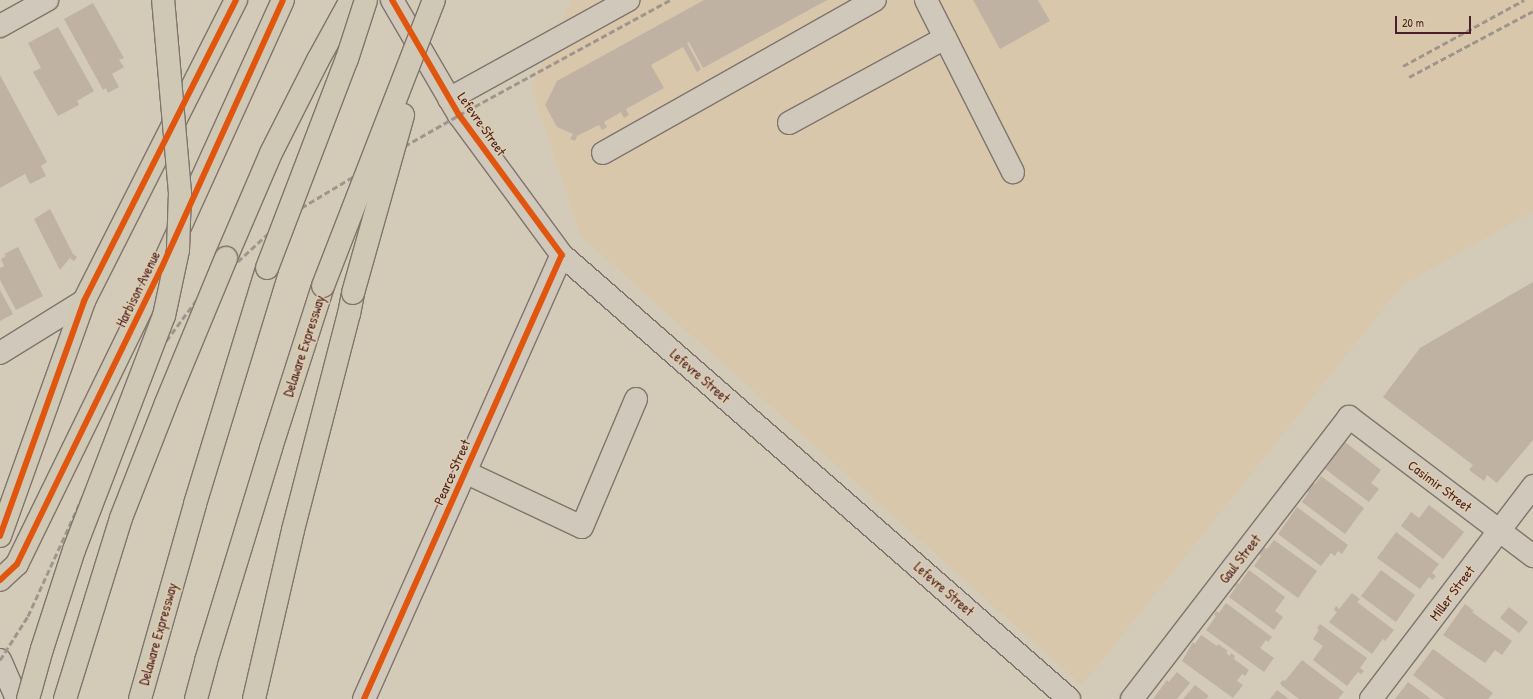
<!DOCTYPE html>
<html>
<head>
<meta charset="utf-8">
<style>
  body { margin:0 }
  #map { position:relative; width:1533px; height:699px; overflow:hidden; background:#d3cab7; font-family:"Patrick Hand",sans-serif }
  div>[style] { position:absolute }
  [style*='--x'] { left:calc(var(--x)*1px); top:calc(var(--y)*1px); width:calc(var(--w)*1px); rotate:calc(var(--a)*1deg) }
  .built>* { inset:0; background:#d8c7ab }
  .building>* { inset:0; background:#c0b2a3 }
  .roads { filter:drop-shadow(1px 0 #80746d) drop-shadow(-1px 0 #80746d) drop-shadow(0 1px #80746d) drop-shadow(0 -1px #80746d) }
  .minor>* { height:22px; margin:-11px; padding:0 11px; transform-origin:11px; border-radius:11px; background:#cfc8bb }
  .major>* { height:22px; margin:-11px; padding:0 11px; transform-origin:11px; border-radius:11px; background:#cfc8b4 }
  .highway>* { height:22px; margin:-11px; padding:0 11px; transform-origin:11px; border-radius:11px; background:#cfc8b4 }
  .rail>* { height:3px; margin-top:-1.5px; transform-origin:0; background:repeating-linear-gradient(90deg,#9e958d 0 6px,transparent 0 9px) }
  .bridges { filter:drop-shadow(1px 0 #80746d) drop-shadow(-1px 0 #80746d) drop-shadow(0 1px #80746d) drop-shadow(0 -1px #80746d) }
  .highway-bridge>* { height:22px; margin:-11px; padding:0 11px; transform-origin:11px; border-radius:11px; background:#cfc8b4 }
  .cycleway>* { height:6px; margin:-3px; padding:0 3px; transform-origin:3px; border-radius:3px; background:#e0560e }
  span { translate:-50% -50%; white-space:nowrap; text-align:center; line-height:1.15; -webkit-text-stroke:3px #dfceab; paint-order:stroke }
  .street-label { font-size:14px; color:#4a1f2b }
  .scale { position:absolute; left:1395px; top:16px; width:76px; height:18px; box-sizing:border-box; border:2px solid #4a1f2b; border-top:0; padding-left:5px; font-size:12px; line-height:14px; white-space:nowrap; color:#4a1f2b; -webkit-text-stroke:3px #dfceab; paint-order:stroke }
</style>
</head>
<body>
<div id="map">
  <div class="built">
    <i style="clip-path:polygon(572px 0,1533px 0,1533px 211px,1402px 285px,1082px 685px,581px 236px,531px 86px)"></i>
  </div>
  <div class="building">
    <i style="clip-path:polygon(704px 0,827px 0,703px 68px,689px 42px,687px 43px,701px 69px,697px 72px,683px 47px,651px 65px,664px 88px,626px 109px,629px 115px,624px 118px,621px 112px,604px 122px,607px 127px,602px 130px,599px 125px,577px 136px,575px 141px,570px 139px,573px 134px,557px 127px,545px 105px,557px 81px)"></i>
    <i style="clip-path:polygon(973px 0,1038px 0,1050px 21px,1000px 49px)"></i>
    <i style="clip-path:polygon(93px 3px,124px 58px,119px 60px,124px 67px,112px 74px,119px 87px,108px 93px,106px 88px,103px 90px,64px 19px)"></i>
    <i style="clip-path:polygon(58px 27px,94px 91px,77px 101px,79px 105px,58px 116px,33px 72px,41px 68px,28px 43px)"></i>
    <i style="clip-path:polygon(0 75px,47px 162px,41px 166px,46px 176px,30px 184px,25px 174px,0 188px)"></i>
    <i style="clip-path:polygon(50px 209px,73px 254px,77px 257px,74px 261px,70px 258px,60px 270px,34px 219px)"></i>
    <i style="clip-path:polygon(18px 247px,43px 296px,16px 310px,0 280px,0 268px,4px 266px,1px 259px,6px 256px,4px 254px)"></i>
    <i style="clip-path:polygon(1533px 282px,1533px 440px,1497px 483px,1487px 475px,1484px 481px,1469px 470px,1473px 465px,1383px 397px,1420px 348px)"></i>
    <i style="clip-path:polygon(0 290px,13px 314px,0 321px)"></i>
    <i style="clip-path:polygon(1345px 442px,1381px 470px,1371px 483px,1379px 489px,1369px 502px,1325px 469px)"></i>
    <i style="clip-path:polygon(1321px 476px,1364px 508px,1345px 534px,1302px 502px,1308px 493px,1306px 491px,1312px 482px,1315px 484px)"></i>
    <i style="clip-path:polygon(1429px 505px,1464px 532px,1443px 559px,1401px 526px,1411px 512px,1419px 518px)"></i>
    <i style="clip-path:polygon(1297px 507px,1348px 545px,1342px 554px,1338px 551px,1335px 556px,1331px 553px,1321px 566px,1278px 534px)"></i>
    <i style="clip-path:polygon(1396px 532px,1439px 564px,1432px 573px,1436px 576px,1433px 580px,1429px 577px,1420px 589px,1377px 558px)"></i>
    <i style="clip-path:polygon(1274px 540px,1317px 571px,1298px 598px,1254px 566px,1261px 556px,1259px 554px,1264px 547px,1267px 549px)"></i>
    <i style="clip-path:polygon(1249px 570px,1285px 597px,1275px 611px,1283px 617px,1274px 630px,1229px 597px,1236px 587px,1235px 586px,1237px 583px,1239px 584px)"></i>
    <i style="clip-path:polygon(1381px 570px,1415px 595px,1396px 622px,1361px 596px)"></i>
    <i style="clip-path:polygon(1352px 593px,1360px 599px,1357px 602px,1394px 630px,1385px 641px,1383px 639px,1372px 654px,1329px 622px,1337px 612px,1334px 610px,1336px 606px,1339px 609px)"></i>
    <i style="clip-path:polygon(1226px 603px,1272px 637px,1268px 642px,1266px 640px,1260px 648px,1274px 658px,1264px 672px,1206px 630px,1216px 616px,1214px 615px,1216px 611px,1219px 613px)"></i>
    <i style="clip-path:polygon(1465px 604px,1474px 611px,1472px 612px,1512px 641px,1502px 655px,1495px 650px,1485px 663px,1443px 635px)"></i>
    <i style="clip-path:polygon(1509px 607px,1528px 622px,1519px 633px,1500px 618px)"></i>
    <i style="clip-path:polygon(1320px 624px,1367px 658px,1360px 668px,1364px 671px,1361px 674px,1358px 672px,1347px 686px,1313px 660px,1323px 646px,1313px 639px,1319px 630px,1317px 628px)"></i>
    <i style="clip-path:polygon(1201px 635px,1217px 646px,1218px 644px,1228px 651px,1226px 653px,1230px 656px,1231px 653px,1235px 656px,1234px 659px,1249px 670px,1245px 676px,1242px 674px,1237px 681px,1243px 685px,1233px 698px,1182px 661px,1193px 642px,1195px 644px)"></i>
    <i style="clip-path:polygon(1433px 649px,1493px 693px,1488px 699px,1445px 699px,1413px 675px)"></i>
    <i style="clip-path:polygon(1302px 660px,1344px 692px,1338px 699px,1299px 699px,1282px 686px,1280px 683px,1283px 680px,1285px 681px)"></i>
    <i style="clip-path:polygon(1177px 672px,1190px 683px,1177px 699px,1153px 699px,1167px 680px,1169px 682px)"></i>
    <i style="clip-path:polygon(1408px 682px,1431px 699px,1395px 699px)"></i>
    <i style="clip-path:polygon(1195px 685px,1209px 696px,1206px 699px,1183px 699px)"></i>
    <i style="clip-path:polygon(1277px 690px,1289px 699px,1270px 699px)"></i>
  </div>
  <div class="roads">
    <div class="minor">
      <i style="--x:392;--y:0;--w:133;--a:59.8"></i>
      <i style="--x:459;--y:115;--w:174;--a:53.7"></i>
      <i style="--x:562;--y:255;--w:674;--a:41.21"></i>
      <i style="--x:926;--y:0;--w:193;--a:63.2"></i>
      <i style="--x:0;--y:26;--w:54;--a:-29"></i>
      <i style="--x:449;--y:99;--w:205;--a:-28.9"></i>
      <i style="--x:789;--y:123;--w:178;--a:-28.6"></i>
      <i style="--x:603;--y:153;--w:312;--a:-29.4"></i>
      <i style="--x:0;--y:353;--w:99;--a:-31.8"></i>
      <i style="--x:465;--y:472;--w:129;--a:25.2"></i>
      <i style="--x:582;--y:527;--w:139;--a:-67.1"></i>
      <i style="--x:0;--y:660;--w:43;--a:66.4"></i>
      <i style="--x:364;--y:699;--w:486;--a:-66"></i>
      <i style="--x:1132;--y:699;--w:356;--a:-52.4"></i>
      <i style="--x:1349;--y:417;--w:231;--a:37.1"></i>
      <i style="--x:1371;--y:699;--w:268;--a:-52.7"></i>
    </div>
    <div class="major">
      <i style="--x:0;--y:536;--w:250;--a:-70.3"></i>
      <i style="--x:84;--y:301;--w:337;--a:-63.2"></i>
      <i style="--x:0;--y:580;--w:23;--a:-43"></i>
      <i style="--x:17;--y:564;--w:328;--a:-64"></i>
      <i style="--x:161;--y:269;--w:295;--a:-65.6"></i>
    </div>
    <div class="highway">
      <i style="--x:226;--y:258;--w:114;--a:-66.8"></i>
      <i style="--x:271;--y:153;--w:104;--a:-63.2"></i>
      <i style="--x:318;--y:60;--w:68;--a:-61.2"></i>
      <i style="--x:140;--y:699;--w:203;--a:-74.2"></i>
      <i style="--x:195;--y:504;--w:247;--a:-73"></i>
      <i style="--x:196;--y:699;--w:39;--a:-75"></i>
      <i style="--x:206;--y:661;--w:223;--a:-73"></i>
      <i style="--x:271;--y:448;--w:170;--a:-72.2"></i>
      <i style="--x:254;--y:699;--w:173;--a:-77"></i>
      <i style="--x:293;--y:530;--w:223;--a:-75.5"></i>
      <i style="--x:349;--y:314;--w:21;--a:-79"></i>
    </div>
  </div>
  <div class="rail">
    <i style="--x:1403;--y:66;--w:138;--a:-28.6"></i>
    <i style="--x:1409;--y:77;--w:140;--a:-28"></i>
    <i style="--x:0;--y:660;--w:52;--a:-57.5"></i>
    <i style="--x:28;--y:616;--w:255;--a:-65.4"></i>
    <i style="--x:134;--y:384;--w:107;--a:-53.3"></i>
    <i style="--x:198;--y:298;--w:120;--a:-42.6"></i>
    <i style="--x:286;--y:217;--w:120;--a:-31"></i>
    <i style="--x:389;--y:155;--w:81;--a:-29.7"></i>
    <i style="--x:459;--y:115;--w:240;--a:-28.6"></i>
  </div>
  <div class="bridges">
    <div class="highway-bridge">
      <i style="--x:267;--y:268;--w:224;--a:-69.1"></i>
      <i style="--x:347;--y:59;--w:62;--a:-72.1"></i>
      <i style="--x:323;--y:286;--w:307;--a:-68.8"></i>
      <i style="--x:353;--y:293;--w:185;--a:-74.3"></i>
      <i style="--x:28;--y:699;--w:52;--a:-74.4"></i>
      <i style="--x:42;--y:649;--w:104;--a:-72.1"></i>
      <i style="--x:74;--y:550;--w:251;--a:-69"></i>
      <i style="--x:164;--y:316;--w:67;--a:-78"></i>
      <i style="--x:178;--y:250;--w:57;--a:-88"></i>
      <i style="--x:180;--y:193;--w:194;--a:-95"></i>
      <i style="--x:65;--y:699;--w:189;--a:-72.8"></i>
      <i style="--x:121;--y:518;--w:123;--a:-68.6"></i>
      <i style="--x:166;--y:403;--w:157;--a:-67.5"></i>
    </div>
  </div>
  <div class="cycleway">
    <i style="--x:0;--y:536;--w:250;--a:-70.3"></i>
    <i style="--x:84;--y:301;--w:337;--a:-63.2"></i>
    <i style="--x:0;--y:580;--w:23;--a:-43"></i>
    <i style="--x:17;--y:564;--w:328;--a:-64"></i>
    <i style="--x:161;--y:269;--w:295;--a:-65.6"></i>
    <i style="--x:364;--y:699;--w:486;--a:-66"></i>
    <i style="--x:562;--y:255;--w:174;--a:-126.3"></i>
    <i style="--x:459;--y:115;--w:133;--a:-120.2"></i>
  </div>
  <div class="street-label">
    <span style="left:482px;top:124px;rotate:55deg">Lefevre Street</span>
    <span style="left:138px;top:289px;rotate:-64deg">Harbison Avenue</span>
    <span style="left:304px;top:346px;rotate:-72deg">Delaware Expressway</span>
    <span style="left:700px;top:376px;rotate:41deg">Lefevre Street</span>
    <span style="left:452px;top:472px;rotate:-66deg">Pearce Street</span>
    <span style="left:1440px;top:486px;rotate:37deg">Casimir Street</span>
    <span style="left:1240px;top:559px;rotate:-52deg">Gaul Street</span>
    <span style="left:944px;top:589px;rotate:41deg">Lefevre Street</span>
    <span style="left:1452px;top:593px;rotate:-53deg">Miller Street</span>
    <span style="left:158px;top:634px;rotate:-74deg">Delaware Expressway</span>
  </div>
  <div class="scale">20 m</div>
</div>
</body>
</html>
